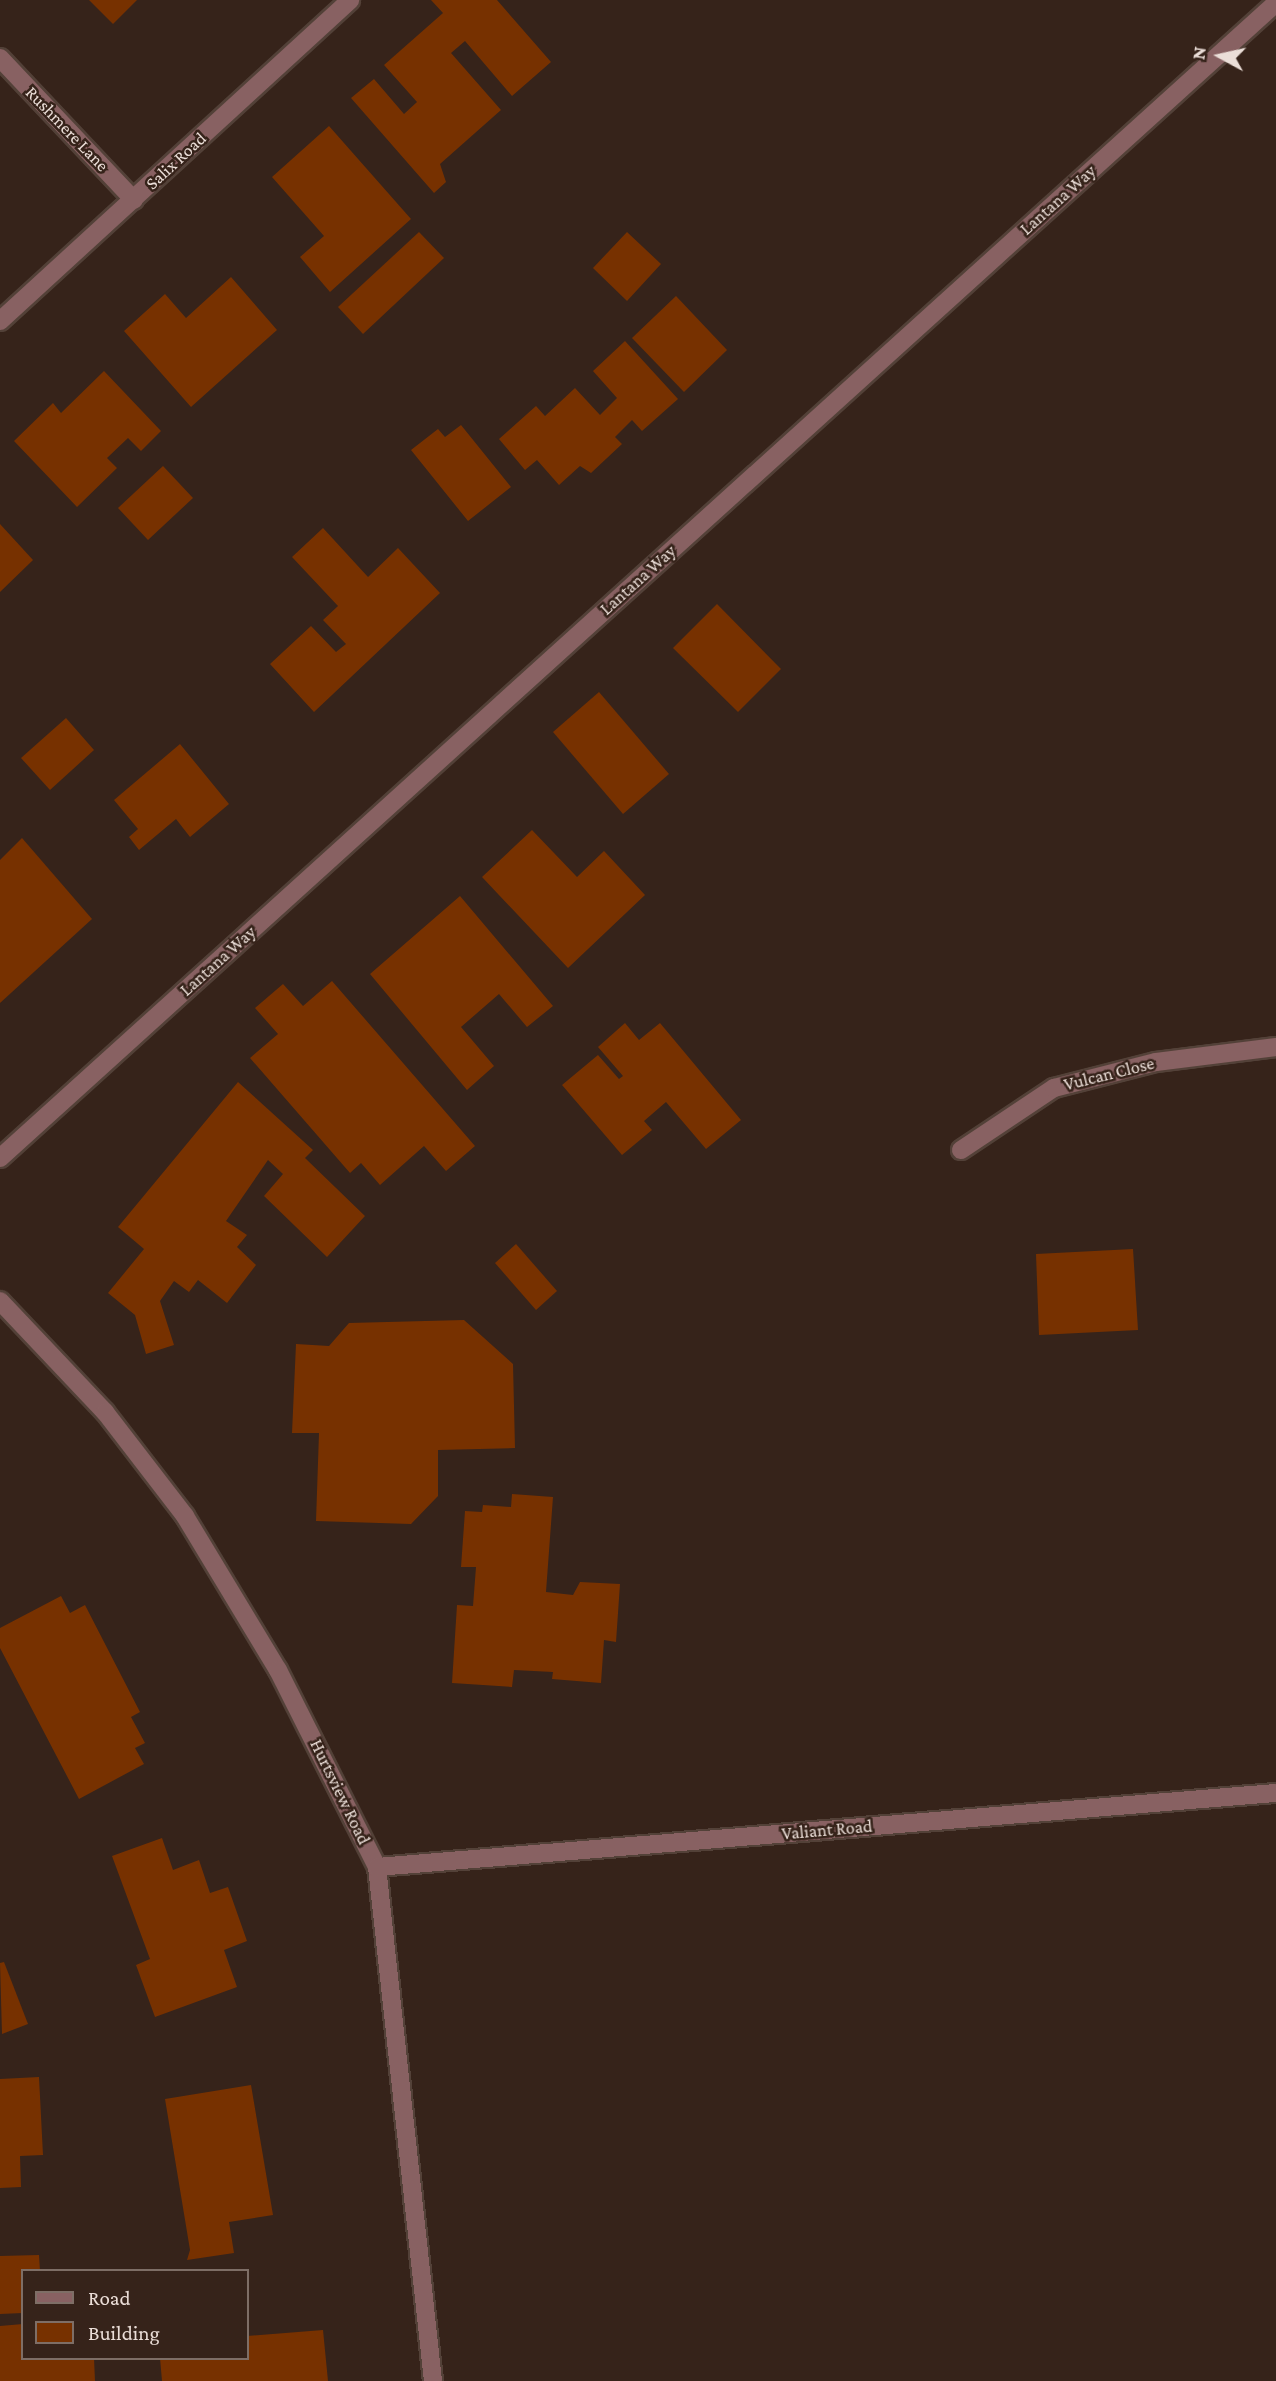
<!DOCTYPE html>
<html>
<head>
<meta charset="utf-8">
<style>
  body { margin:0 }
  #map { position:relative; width:1276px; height:2381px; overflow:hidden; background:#36231a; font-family:"Crimson Pro",serif }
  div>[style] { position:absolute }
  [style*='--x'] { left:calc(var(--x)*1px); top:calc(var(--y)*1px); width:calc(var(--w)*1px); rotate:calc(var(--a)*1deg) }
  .building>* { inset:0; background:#773100 }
  .roads { filter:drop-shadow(2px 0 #534138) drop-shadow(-2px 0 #534138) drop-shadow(0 2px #534138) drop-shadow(0 -2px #534138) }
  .minor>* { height:18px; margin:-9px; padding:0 9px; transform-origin:9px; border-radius:9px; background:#886162 }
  span { translate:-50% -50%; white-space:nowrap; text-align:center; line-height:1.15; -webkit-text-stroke:5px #36231a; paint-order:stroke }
  .street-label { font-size:18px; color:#ebded8 }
  .legend { position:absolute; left:21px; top:2269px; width:228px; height:91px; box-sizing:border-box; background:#36231a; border:2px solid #7e6e66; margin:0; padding:9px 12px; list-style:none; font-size:21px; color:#ebded8 }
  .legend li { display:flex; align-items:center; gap:14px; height:35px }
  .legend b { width:35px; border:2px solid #7e6e66 }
  .north { position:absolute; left:1185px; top:21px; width:70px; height:70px; -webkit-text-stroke:5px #36231a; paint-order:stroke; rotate:278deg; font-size:19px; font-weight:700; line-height:28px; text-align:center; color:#ebded8 }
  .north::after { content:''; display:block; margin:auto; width:24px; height:32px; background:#ebded8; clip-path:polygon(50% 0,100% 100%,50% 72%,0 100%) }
</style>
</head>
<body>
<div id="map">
  <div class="building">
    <i style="clip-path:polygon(89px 0,137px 0,113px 24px)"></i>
    <i style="clip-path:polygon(431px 0,497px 0,551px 62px,512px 96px,465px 41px,451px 53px,501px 110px,440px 164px,446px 182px,434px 193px,351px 98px,374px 79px,404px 114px,417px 102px,384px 65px,443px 13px)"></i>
    <i style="clip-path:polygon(329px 126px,411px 219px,330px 292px,300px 257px,324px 236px,272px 177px)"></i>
    <i style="clip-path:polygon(419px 232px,444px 258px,363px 334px,338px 307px)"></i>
    <i style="clip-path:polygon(627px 232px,661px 264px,627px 301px,593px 268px)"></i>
    <i style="clip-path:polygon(231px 277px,277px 330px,191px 407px,124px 331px,165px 294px,186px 318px)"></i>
    <i style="clip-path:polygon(676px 296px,727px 350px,684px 392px,632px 338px)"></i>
    <i style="clip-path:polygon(625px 341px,678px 399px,642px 431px,632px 420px,615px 437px,622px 444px,591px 473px,580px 466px,559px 485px,537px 460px,525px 470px,499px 439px,536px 406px,545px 416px,575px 388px,600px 415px,617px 398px,593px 371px)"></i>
    <i style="clip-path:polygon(104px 371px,161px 431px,141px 451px,128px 438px,107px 458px,117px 468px,77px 507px,14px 441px,53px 403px,61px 413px)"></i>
    <i style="clip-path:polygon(461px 425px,511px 487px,468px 521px,411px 450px,438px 429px,445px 437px)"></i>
    <i style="clip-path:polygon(163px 466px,193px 498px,148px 540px,118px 508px)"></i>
    <i style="clip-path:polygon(0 524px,33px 560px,0 592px)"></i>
    <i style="clip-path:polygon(323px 528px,368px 577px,398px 548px,440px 593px,314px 712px,270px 664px,311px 626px,336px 652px,346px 644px,323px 620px,338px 606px,292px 557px)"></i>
    <i style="clip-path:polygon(717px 604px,781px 669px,738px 712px,673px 648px)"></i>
    <i style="clip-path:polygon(599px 692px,669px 774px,623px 814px,553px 732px)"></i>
    <i style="clip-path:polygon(66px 718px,94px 750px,50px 790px,21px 758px)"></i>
    <i style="clip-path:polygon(180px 744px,229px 804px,190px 837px,176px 819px,139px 850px,129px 837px,138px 829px,114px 800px)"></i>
    <i style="clip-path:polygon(532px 830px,577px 877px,604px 851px,645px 895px,568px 968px,482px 877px)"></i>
    <i style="clip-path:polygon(22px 838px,92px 919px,0 1003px,0 860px)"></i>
    <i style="clip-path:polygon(460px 896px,553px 1006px,527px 1027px,499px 994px,461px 1027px,494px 1066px,467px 1090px,370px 974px)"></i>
    <i style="clip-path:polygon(332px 981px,475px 1146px,446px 1171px,424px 1146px,380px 1185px,361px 1163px,350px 1173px,250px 1058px,278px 1034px,255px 1008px,283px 984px,303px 1006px)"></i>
    <i style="clip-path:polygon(625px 1023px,639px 1040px,660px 1023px,741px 1120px,706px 1149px,666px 1102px,644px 1121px,652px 1130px,622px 1155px,562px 1085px,598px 1055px,619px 1079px,623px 1076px,598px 1047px)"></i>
    <i style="clip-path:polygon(238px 1082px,313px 1150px,305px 1158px,365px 1216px,327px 1257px,264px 1196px,283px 1174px,268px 1160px,226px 1221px,247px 1235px,237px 1247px,256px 1265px,227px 1303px,198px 1280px,189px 1292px,174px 1281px,160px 1301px,174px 1345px,146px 1354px,135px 1315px,108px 1293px,144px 1249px,118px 1227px)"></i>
    <i style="clip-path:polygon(516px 1244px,557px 1291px,536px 1310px,495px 1263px)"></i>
    <i style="clip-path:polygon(1133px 1249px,1138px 1330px,1039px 1335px,1036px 1254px)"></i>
    <i style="clip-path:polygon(464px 1320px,513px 1364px,515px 1448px,438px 1450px,438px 1496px,411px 1524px,316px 1521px,319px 1433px,292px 1433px,296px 1344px,329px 1346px,349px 1323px)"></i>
    <i style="clip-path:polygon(512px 1494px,553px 1497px,546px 1592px,573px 1595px,580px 1582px,620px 1584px,616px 1642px,604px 1640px,601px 1683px,552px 1679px,553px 1672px,514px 1670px,512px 1687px,452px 1683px,457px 1605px,473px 1606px,476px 1567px,461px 1567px,465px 1511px,482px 1512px,483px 1505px,511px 1507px)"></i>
    <i style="clip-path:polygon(61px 1596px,70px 1613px,85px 1605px,140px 1712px,131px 1717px,145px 1743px,135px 1748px,144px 1764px,79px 1799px,0 1648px,0 1628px)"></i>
    <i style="clip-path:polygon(162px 1838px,173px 1870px,199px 1860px,210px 1893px,228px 1887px,247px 1941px,224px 1950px,237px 1987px,155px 2017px,136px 1965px,150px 1959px,112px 1856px)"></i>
    <i style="clip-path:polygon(4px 1962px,28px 2024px,2px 2034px,0 1963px)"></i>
    <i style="clip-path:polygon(39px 2077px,43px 2155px,20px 2156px,21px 2187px,0 2188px,0 2079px)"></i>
    <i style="clip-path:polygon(251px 2085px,273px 2215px,229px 2222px,234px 2253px,187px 2260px,190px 2250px,165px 2099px)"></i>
    <i style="clip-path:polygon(39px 2255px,40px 2271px,23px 2271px,23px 2313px,0 2314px,0 2256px)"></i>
    <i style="clip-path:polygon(23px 2324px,23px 2358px,94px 2358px,95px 2381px,0 2381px,0 2326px)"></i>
    <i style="clip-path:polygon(323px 2330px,328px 2381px,162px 2381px,160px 2358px,247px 2358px,247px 2336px)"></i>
  </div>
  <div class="roads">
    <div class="minor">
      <i style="--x:0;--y:58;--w:195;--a:46.7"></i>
      <i style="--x:0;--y:321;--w:475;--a:-42.5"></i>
      <i style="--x:961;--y:1150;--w:112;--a:-33.7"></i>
      <i style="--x:1054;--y:1088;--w:105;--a:-14.3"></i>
      <i style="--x:1156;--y:1062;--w:121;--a:-7.1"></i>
      <i style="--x:0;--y:1158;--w:1721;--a:-42.15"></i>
      <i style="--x:0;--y:1301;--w:153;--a:46.6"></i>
      <i style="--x:105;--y:1412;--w:131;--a:52.4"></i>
      <i style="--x:185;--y:1516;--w:180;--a:58.9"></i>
      <i style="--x:278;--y:1670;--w:220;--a:63.3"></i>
      <i style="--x:377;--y:1867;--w:517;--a:83.78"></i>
      <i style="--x:377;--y:1867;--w:902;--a:-4.71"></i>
    </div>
  </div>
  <div class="street-label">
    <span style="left:67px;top:129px;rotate:46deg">Rushmere Lane</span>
    <span style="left:176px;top:161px;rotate:-43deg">Salix Road</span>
    <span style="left:1058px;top:200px;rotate:-42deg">Lantana Way</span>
    <span style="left:638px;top:580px;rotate:-42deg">Lantana Way</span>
    <span style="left:218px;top:961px;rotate:-42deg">Lantana Way</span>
    <span style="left:1109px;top:1074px;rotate:-14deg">Vulcan Close</span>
    <span style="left:340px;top:1792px;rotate:64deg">Hurtsview Road</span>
    <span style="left:827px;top:1830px;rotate:-5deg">Valiant Road</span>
  </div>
  <ul class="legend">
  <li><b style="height:9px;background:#886162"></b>Road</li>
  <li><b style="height:19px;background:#773100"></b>Building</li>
  </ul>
  <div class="north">N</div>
</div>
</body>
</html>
